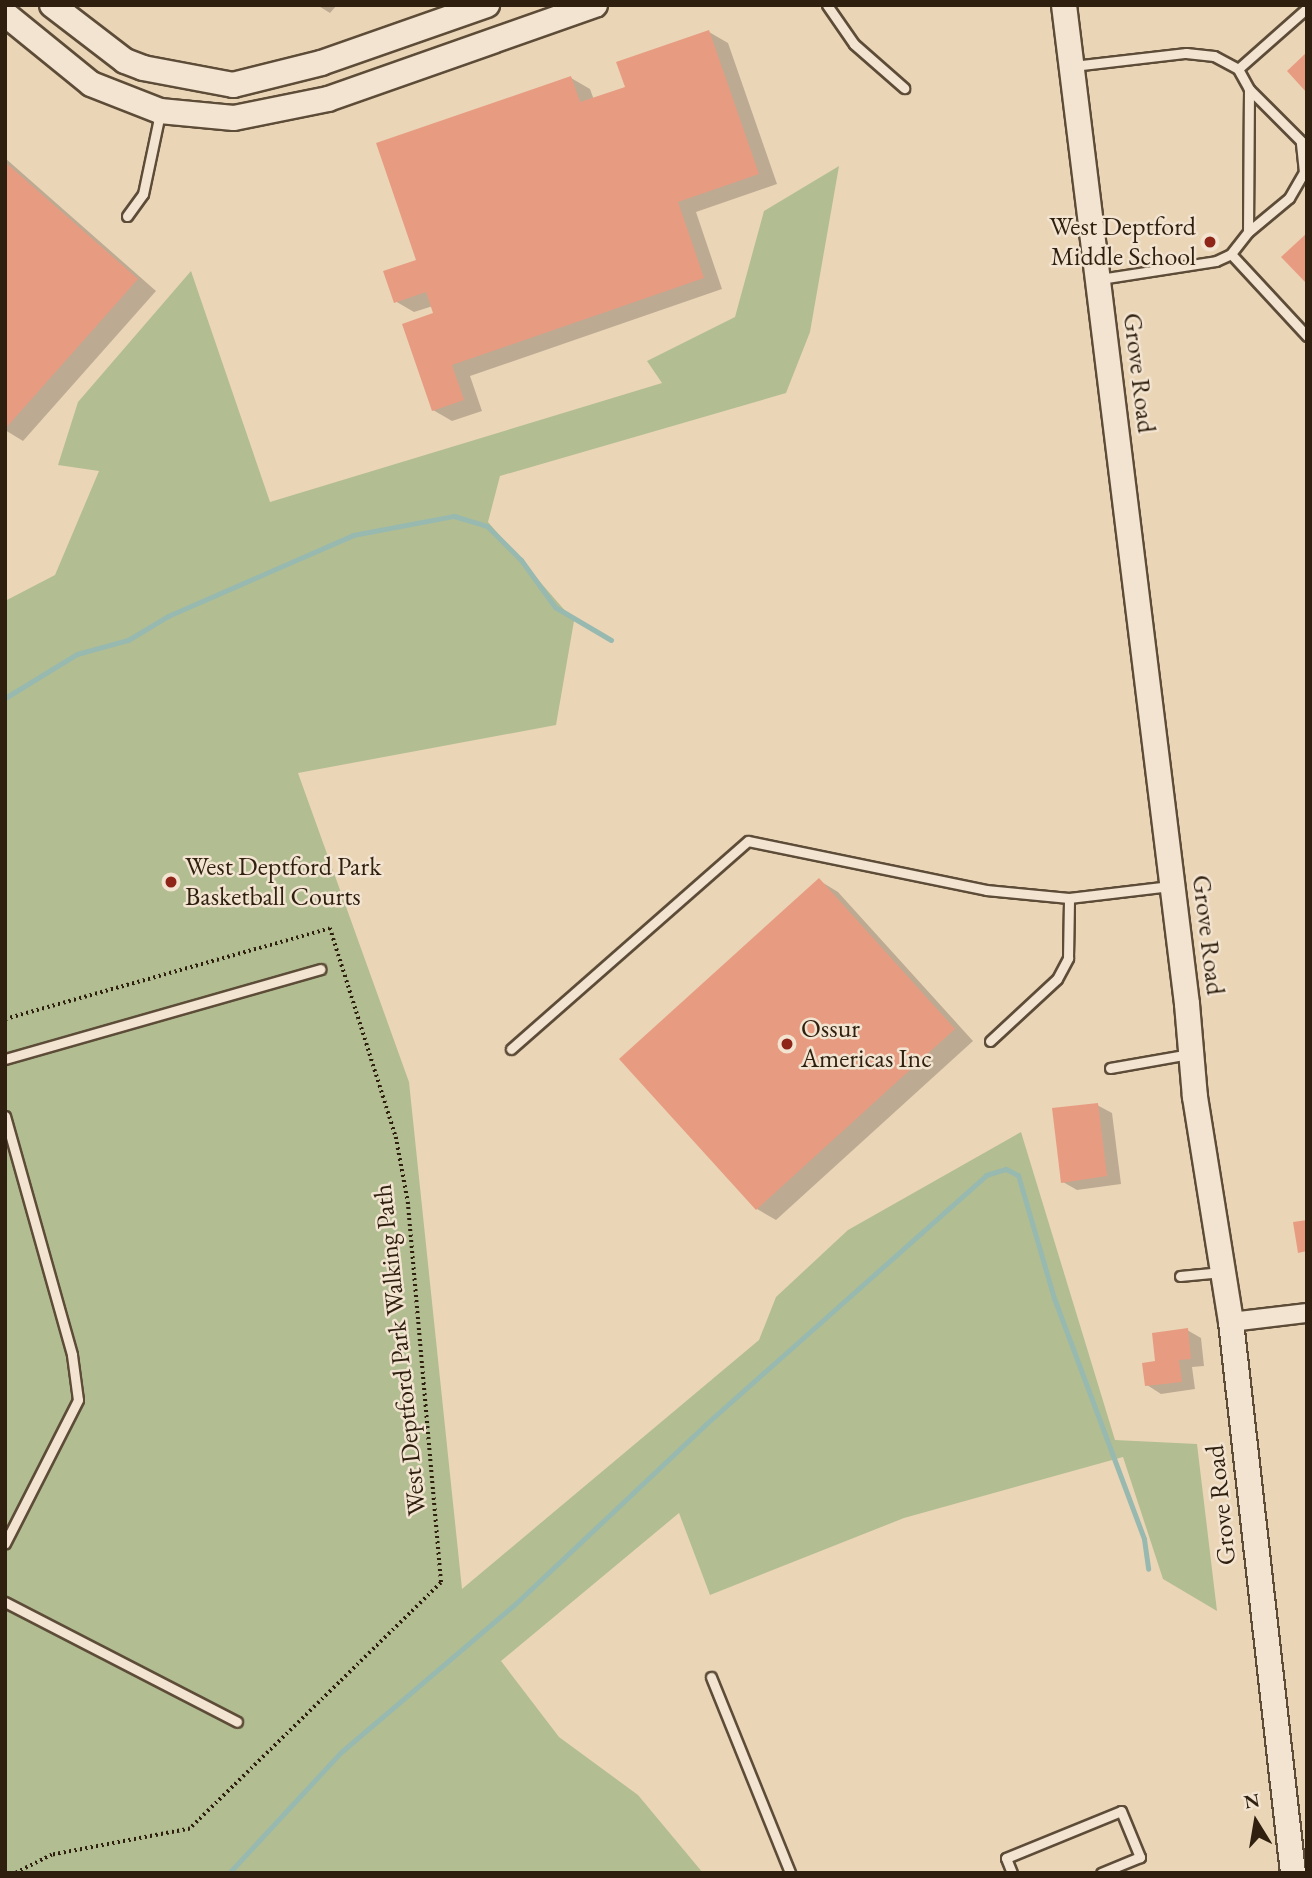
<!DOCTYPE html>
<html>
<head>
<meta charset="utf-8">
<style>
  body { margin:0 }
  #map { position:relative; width:1312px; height:1878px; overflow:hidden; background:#ebd5b7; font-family:"EB Garamond",serif }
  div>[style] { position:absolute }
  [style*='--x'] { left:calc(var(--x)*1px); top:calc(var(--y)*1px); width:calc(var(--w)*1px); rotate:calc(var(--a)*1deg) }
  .green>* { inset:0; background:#b2be92 }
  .shadow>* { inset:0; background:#0003 }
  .stream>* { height:5px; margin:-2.5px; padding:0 2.5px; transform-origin:2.5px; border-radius:2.5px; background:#98b9af }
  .building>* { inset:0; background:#e79c82 }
  .path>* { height:3.5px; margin-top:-1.75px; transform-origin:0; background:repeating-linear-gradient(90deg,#2e1f0e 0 2px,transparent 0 5.5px) }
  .roads { filter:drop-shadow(2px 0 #5d4c38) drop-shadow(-2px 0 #5d4c38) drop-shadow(0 2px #5d4c38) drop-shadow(0 -2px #5d4c38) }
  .lane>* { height:9px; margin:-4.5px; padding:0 4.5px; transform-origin:4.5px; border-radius:4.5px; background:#f2e4d0 }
  .street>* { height:18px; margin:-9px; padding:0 9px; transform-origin:9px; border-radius:9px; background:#f2e4d0 }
  .secondary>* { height:24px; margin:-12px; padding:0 12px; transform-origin:12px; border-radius:12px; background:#f2e4d0 }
  .dots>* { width:19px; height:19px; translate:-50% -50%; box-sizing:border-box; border:4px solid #f2e4d0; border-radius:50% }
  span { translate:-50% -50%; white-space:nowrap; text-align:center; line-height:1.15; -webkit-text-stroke:5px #f2e4d0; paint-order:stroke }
  .poi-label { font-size:26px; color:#2e1f0e }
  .right { translate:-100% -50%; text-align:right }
  .left { translate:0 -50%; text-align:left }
  .street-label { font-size:26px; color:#2e1f0e }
  .frame { position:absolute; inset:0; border:7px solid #2e1f0e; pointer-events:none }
  .north { position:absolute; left:1221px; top:1787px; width:70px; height:70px; -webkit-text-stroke:5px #f2e4d0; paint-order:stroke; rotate:349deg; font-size:19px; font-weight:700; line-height:28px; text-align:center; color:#2e1f0e }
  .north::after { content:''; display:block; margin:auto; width:24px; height:32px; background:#2e1f0e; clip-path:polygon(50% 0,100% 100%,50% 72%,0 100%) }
</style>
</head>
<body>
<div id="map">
  <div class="green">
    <i style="clip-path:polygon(839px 166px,810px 332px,786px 393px,500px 476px,488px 522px,574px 621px,556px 725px,298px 773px,409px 1082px,462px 1589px,759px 1340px,776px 1297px,848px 1230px,1021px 1132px,1115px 1440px,1197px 1444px,1217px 1611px,1163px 1579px,1123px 1457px,904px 1518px,710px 1595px,679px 1513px,501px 1661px,559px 1737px,638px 1795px,703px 1873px,5px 1873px,5px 601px,55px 575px,99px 471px,58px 465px,78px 402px,191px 271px,270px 502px,662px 383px,647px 361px,735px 317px,764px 211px)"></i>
  </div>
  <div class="shadow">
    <i style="clip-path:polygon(317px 5px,337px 5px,330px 13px)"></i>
    <i style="clip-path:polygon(709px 32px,728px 43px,777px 184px,696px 212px,722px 289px,470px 376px,482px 411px,452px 421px,433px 410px,433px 306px,414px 312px,395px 301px,419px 261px,571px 78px,590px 89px,594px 100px,627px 88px)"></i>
    <i style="clip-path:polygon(5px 158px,156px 291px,23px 441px,5px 430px)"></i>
    <i style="clip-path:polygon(820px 881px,838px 892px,973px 1041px,776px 1220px,757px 1209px)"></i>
    <i style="clip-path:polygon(1097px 1105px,1112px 1113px,1121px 1184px,1077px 1190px,1063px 1182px)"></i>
    <i style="clip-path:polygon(1187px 1330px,1201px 1338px,1204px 1366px,1192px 1367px,1195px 1389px,1161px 1394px,1147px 1385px,1157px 1363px)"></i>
  </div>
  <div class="stream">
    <i style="--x:5;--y:698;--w:84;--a:-31.4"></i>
    <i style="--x:77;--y:654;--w:53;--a:-15.4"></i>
    <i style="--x:128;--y:640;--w:47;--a:-31"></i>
    <i style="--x:168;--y:616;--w:202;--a:-23.6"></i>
    <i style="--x:353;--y:535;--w:103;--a:-10.7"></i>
    <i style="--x:454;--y:516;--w:34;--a:17"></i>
    <i style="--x:487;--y:526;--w:48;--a:45"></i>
    <i style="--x:521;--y:560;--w:58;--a:54.1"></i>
    <i style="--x:555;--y:607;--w:65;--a:30.5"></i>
    <i style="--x:229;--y:1873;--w:163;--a:-47.2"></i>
    <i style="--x:340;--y:1753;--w:227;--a:-40.4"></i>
    <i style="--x:513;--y:1606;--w:265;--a:-43.3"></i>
    <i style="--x:706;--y:1424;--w:375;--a:-41.6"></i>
    <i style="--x:986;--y:1175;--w:21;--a:-17"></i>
    <i style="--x:1006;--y:1169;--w:13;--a:27"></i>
    <i style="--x:1018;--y:1175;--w:128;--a:73.7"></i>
    <i style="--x:1054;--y:1298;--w:257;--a:69.5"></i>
    <i style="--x:1144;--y:1539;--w:30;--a:82"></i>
  </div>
  <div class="building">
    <i style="clip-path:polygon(709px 30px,759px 174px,678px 202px,704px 278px,452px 365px,464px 400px,432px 411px,402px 324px,433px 313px,426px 292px,394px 303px,383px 271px,416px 260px,376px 143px,571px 76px,580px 102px,625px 87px,616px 62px)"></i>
    <i style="clip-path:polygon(1307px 52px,1307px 93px,1287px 71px)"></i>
    <i style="clip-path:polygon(5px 162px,138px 279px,5px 429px)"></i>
    <i style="clip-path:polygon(1307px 233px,1307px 284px,1281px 257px)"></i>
    <i style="clip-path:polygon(819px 878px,955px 1029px,756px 1210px,619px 1059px)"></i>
    <i style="clip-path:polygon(1098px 1103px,1107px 1176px,1061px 1183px,1052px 1108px)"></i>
    <i style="clip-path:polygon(1307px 1220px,1307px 1251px,1298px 1253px,1293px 1222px)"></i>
    <i style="clip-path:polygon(1188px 1328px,1191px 1359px,1179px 1360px,1182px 1382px,1145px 1386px,1142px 1363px,1155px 1361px,1152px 1333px)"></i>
  </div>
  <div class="path">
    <i style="--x:5;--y:1019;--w:337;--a:-15.6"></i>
    <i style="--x:330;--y:928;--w:219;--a:72.5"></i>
    <i style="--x:396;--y:1137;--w:66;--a:79.5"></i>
    <i style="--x:408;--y:1202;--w:382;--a:85"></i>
    <i style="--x:441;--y:1583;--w:351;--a:135.6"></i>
    <i style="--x:190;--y:1829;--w:140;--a:169.3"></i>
    <i style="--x:52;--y:1855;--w:40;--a:153.4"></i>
  </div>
  <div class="roads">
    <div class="lane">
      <i style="--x:827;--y:5;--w:47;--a:55.3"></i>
      <i style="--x:854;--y:44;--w:67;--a:41.3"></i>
      <i style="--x:1073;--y:66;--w:114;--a:-6.6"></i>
      <i style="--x:1186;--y:53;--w:28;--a:6"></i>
      <i style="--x:1214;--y:56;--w:27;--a:28"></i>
      <i style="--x:1238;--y:69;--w:92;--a:-41.5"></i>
      <i style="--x:1238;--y:69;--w:23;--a:61"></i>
      <i style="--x:1249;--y:89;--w:143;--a:90.4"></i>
      <i style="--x:1248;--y:232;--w:28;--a:128"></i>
      <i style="--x:1231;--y:254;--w:112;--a:47.2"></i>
      <i style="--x:127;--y:216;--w:27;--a:-54"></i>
      <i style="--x:143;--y:194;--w:83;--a:-78.1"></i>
      <i style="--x:1248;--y:232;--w:53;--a:-39.7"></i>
      <i style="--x:1289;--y:198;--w:30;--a:-60"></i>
      <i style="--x:1304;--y:172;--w:31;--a:-96"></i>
      <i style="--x:1301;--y:141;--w:74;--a:-135"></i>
      <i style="--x:1100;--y:279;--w:117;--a:-8.8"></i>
      <i style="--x:1216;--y:261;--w:17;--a:-25"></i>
      <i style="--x:990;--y:1041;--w:91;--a:-42.8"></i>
      <i style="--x:1057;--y:979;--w:24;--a:-62"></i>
      <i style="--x:1068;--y:958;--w:60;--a:-89"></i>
      <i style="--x:511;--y:1049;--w:315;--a:-41.3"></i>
      <i style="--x:748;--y:841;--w:243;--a:11.6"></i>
      <i style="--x:986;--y:890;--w:83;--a:5.5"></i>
      <i style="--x:1069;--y:898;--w:102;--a:-6.8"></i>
      <i style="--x:5;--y:1059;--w:328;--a:-15.9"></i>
      <i style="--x:1110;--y:1068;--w:80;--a:-10"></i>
      <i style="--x:5;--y:1116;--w:248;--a:74.3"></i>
      <i style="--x:72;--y:1355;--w:45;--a:82.4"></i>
      <i style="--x:78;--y:1400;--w:161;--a:117"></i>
      <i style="--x:1180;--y:1276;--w:42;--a:-5.4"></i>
      <i style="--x:5;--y:1602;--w:261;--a:27.3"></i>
      <i style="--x:711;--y:1677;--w:211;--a:68"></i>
      <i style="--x:1012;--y:1873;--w:16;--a:-112"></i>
      <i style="--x:1006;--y:1858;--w:124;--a:-22.2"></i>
      <i style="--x:1121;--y:1811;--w:50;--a:67.6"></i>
      <i style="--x:1140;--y:1857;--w:42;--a:157.7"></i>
    </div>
    <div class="street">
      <i style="--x:1231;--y:1322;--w:77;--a:-6.8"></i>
    </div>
    <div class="secondary">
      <i style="--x:52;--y:5;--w:92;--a:37.5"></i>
      <i style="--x:125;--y:61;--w:19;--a:21"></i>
      <i style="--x:143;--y:68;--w:92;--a:10.7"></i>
      <i style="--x:233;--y:85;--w:91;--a:-14"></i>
      <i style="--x:321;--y:63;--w:176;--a:-19.3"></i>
      <i style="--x:1064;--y:5;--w:1007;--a:82.98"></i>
      <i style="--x:1187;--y:1004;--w:93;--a:85.1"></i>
      <i style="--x:1195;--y:1097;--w:228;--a:80.9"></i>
      <i style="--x:1231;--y:1322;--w:554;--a:83.58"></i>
      <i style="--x:5;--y:14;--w:111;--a:39.1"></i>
      <i style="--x:91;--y:84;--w:74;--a:21.4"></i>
      <i style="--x:160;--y:111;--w:74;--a:5.4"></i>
      <i style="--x:234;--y:118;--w:96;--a:-11.4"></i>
      <i style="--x:328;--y:99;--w:283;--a:-19.4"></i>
    </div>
  </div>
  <div class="dots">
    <i style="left:1210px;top:242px;background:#8f2418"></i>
    <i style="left:171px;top:882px;background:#8f2418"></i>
    <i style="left:787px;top:1044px;background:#8f2418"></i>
  </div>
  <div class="poi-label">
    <span class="right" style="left:1196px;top:242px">West Deptford<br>Middle School</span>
    <span class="left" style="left:185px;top:882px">West Deptford Park<br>Basketball Courts</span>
    <span class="left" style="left:801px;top:1044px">Ossur<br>Americas Inc</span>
  </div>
  <div class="street-label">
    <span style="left:1139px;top:373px;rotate:83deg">Grove Road</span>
    <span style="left:1208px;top:935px;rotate:83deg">Grove Road</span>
    <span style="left:400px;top:1350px;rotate:-96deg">West Deptford Park Walking Path</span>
    <span style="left:1221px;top:1505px;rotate:-96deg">Grove Road</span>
  </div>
  <div class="frame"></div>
  <div class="north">N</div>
</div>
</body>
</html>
